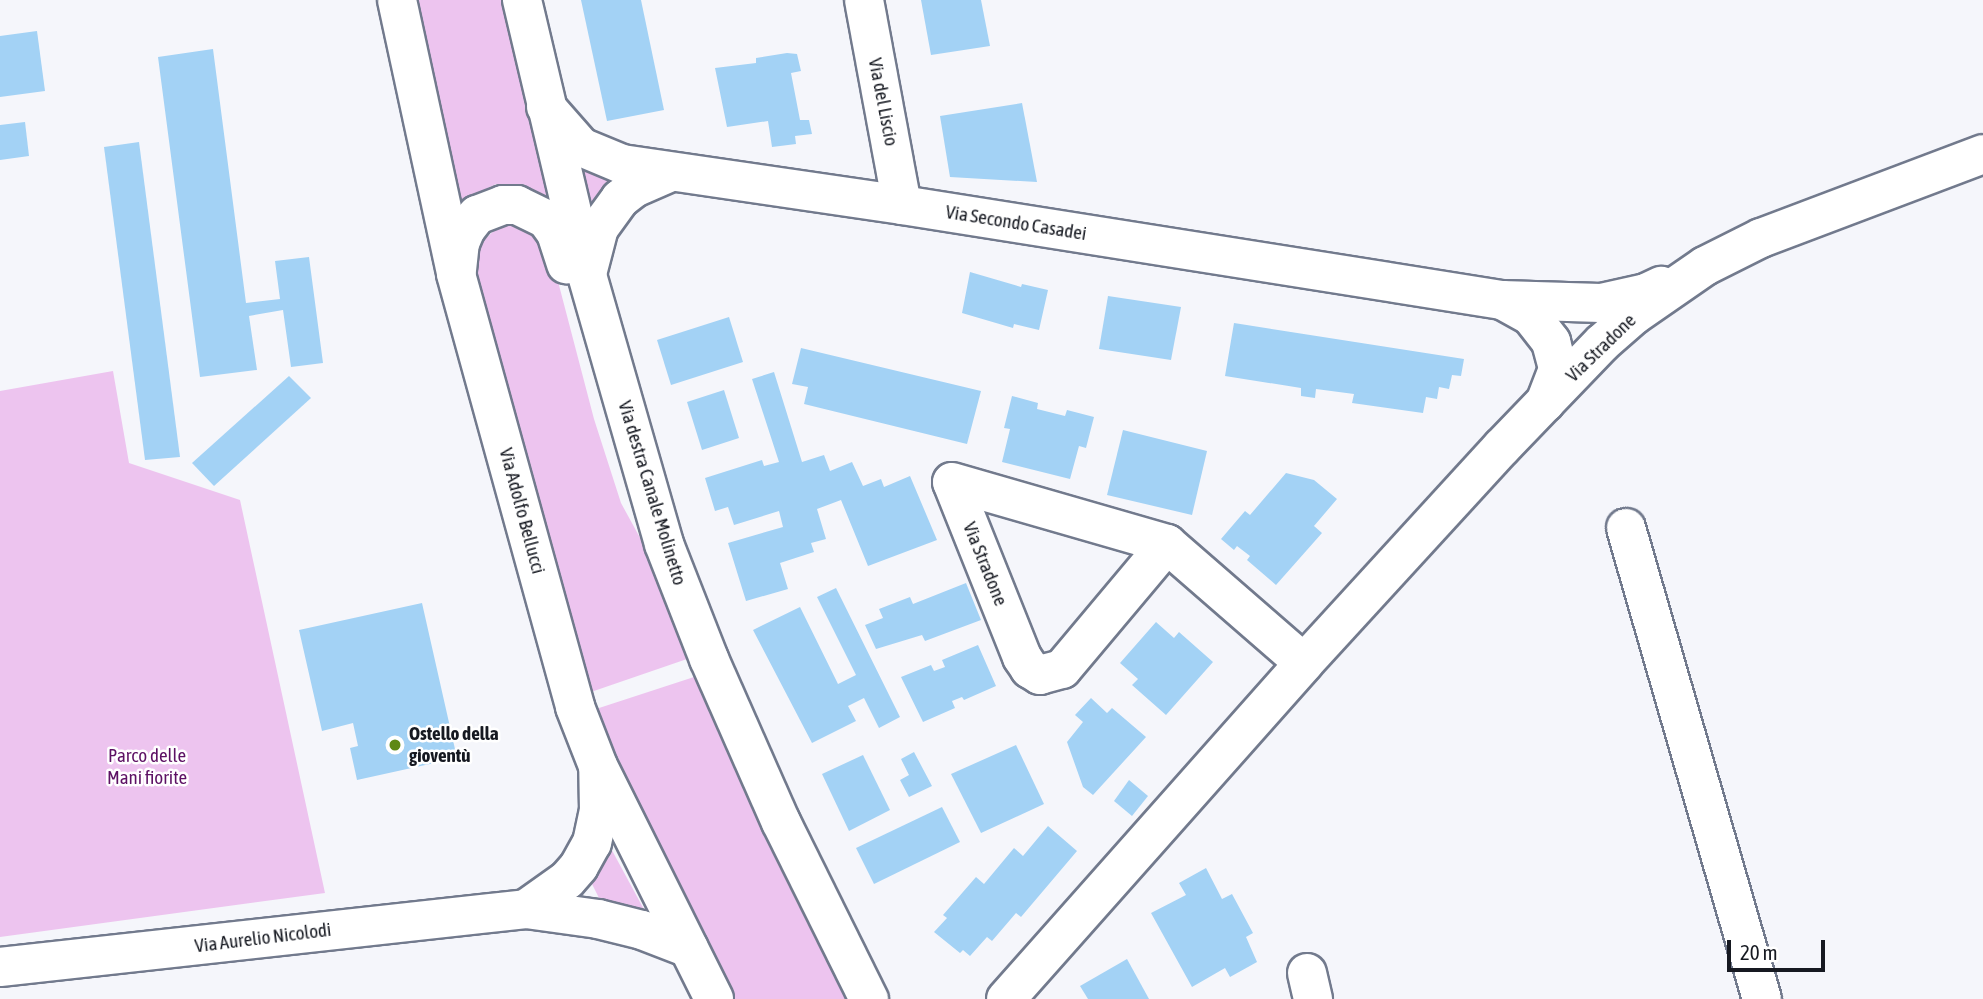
<!DOCTYPE html>
<html>
<head>
<meta charset="utf-8">
<style>
  body { margin:0 }
  #map { position:relative; width:1983px; height:999px; overflow:hidden; background:#f5f6fb; font-family:"Asap Condensed",sans-serif }
  div>[style] { position:absolute }
  [style*='--x'] { left:calc(var(--x)*1px); top:calc(var(--y)*1px); width:calc(var(--w)*1px); rotate:calc(var(--a)*1deg) }
  .green>* { inset:0; background:#edc4ef }
  .building>* { inset:0; background:#a3d2f5 }
  .roads { filter:drop-shadow(2px 0 #727a8d) drop-shadow(-2px 0 #727a8d) drop-shadow(0 2px #727a8d) drop-shadow(0 -2px #727a8d) }
  .minor>* { height:38px; margin:-19px; padding:0 19px; transform-origin:19px; border-radius:19px; background:#fff }
  .dots>* { width:19px; height:19px; translate:-50% -50%; box-sizing:border-box; border:4px solid #fff; border-radius:50% }
  span { translate:-50% -50%; white-space:nowrap; text-align:center; line-height:1.15; -webkit-text-stroke:5px #fff; paint-order:stroke }
  .street-label { font-size:19px; color:#161921 }
  .poi-label { font-size:19px; color:#161921; font-weight:700 }
  .left { translate:0 -50%; text-align:left }
  .park-label { font-size:19px; color:#5d1164 }
  .scale { position:absolute; left:1727px; top:940px; width:98px; height:32px; box-sizing:border-box; border:4px solid #161921; border-top:0; padding-left:9px; font-size:21px; line-height:24px; white-space:nowrap; color:#161921; -webkit-text-stroke:5px #fff; paint-order:stroke }
</style>
</head>
<body>
<div id="map">
  <div class="green">
    <i style="clip-path:polygon(416px 0,505px 0,551px 202px,523px 184px,496px 184px,474px 195px,458px 216px)"></i>
    <i style="clip-path:polygon(577px 161px,631px 179px,592px 222px)"></i>
    <i style="clip-path:polygon(503px 222px,536px 230px,549px 247px,594px 419px,621px 503px,662px 578px,687px 659px,591px 692px,563px 605px,474px 272px,478px 246px)"></i>
    <i style="clip-path:polygon(113px 371px,129px 463px,240px 500px,325px 893px,0 937px,0 391px)"></i>
    <i style="clip-path:polygon(694px 677px,787px 874px,849px 999px,735px 999px,656px 844px,596px 709px)"></i>
    <i style="clip-path:polygon(608px 843px,647px 915px,600px 900px,589px 878px)"></i>
  </div>
  <div class="building">
    <i style="clip-path:polygon(581px 0,641px 0,664px 110px,607px 121px)"></i>
    <i style="clip-path:polygon(921px 0,981px 0,990px 46px,931px 55px)"></i>
    <i style="clip-path:polygon(37px 31px,45px 91px,0 97px,0 36px)"></i>
    <i style="clip-path:polygon(213px 49px,246px 303px,280px 299px,275px 261px,309px 257px,323px 363px,291px 367px,283px 310px,249px 316px,257px 370px,200px 377px,158px 57px)"></i>
    <i style="clip-path:polygon(787px 53px,797px 54px,801px 71px,791px 73px,800px 120px,809px 120px,812px 134px,795px 136px,796px 144px,772px 147px,768px 121px,727px 127px,715px 68px,756px 63px,756px 58px)"></i>
    <i style="clip-path:polygon(1022px 103px,1037px 182px,950px 177px,940px 116px)"></i>
    <i style="clip-path:polygon(25px 122px,29px 156px,0 160px,0 125px)"></i>
    <i style="clip-path:polygon(139px 142px,180px 457px,145px 460px,104px 147px)"></i>
    <i style="clip-path:polygon(970px 272px,1021px 287px,1022px 284px,1048px 290px,1039px 330px,1014px 324px,1013px 328px,962px 313px)"></i>
    <i style="clip-path:polygon(1108px 296px,1181px 307px,1171px 360px,1099px 349px)"></i>
    <i style="clip-path:polygon(729px 317px,743px 362px,671px 385px,657px 340px)"></i>
    <i style="clip-path:polygon(1234px 323px,1464px 359px,1461px 376px,1452px 375px,1449px 389px,1439px 387px,1437px 399px,1426px 397px,1423px 413px,1352px 403px,1354px 394px,1316px 389px,1315px 398px,1301px 396px,1301px 388px,1225px 376px)"></i>
    <i style="clip-path:polygon(801px 348px,981px 391px,967px 444px,804px 404px,808px 387px,792px 384px)"></i>
    <i style="clip-path:polygon(774px 372px,802px 462px,824px 455px,830px 471px,852px 462px,863px 486px,881px 479px,884px 487px,910px 476px,937px 540px,868px 566px,841px 500px,817px 509px,826px 539px,811px 543px,814px 552px,780px 563px,788px 589px,746px 601px,728px 543px,783px 527px,779px 511px,734px 525px,728px 507px,715px 511px,705px 478px,762px 460px,764px 466px,779px 462px,752px 379px)"></i>
    <i style="clip-path:polygon(289px 376px,311px 398px,214px 486px,192px 463px)"></i>
    <i style="clip-path:polygon(724px 390px,739px 438px,702px 450px,687px 402px)"></i>
    <i style="clip-path:polygon(1012px 396px,1038px 403px,1037px 409px,1065px 416px,1067px 410px,1094px 417px,1086px 448px,1079px 446px,1070px 479px,1002px 462px,1010px 429px,1004px 428px)"></i>
    <i style="clip-path:polygon(1123px 430px,1207px 451px,1192px 515px,1107px 495px)"></i>
    <i style="clip-path:polygon(1286px 473px,1314px 480px,1337px 499px,1314px 526px,1322px 533px,1276px 585px,1247px 560px,1250px 556px,1237px 546px,1234px 550px,1221px 539px,1245px 511px,1250px 515px)"></i>
    <i style="clip-path:polygon(966px 583px,981px 620px,925px 641px,922px 635px,876px 649px,865px 625px,883px 618px,879px 609px,910px 597px,913px 604px)"></i>
    <i style="clip-path:polygon(836px 588px,900px 717px,879px 728px,864px 698px,848px 706px,856px 721px,812px 743px,753px 630px,800px 607px,838px 684px,856px 675px,817px 597px)"></i>
    <i style="clip-path:polygon(422px 603px,457px 758px,357px 780px,350px 748px,358px 746px,353px 723px,322px 731px,299px 630px)"></i>
    <i style="clip-path:polygon(1156px 622px,1174px 638px,1179px 632px,1213px 662px,1166px 715px,1132px 685px,1138px 679px,1120px 663px)"></i>
    <i style="clip-path:polygon(978px 645px,996px 686px,964px 700px,962px 697px,952px 701px,955px 708px,923px 722px,901px 677px,931px 665px,934px 671px,945px 667px,942px 660px)"></i>
    <i style="clip-path:polygon(1091px 698px,1107px 713px,1112px 708px,1146px 737px,1093px 795px,1083px 787px,1067px 742px,1083px 722px,1075px 715px)"></i>
    <i style="clip-path:polygon(1016px 745px,1044px 804px,981px 833px,951px 774px)"></i>
    <i style="clip-path:polygon(914px 752px,932px 786px,909px 797px,900px 780px,909px 775px,901px 759px)"></i>
    <i style="clip-path:polygon(863px 755px,890px 810px,849px 831px,822px 774px)"></i>
    <i style="clip-path:polygon(1129px 780px,1148px 796px,1132px 816px,1114px 801px)"></i>
    <i style="clip-path:polygon(942px 807px,960px 842px,874px 884px,856px 848px)"></i>
    <i style="clip-path:polygon(1048px 826px,1077px 851px,1021px 917px,1016px 913px,992px 941px,987px 937px,970px 956px,963px 950px,960px 953px,934px 932px,947px 918px,943px 915px,976px 877px,984px 884px,1014px 848px,1023px 856px)"></i>
    <i style="clip-path:polygon(1206px 868px,1222px 899px,1232px 894px,1253px 933px,1246px 937px,1257px 962px,1230px 977px,1225px 968px,1192px 987px,1151px 913px,1186px 895px,1179px 883px)"></i>
    <i style="clip-path:polygon(1127px 959px,1149px 999px,1088px 999px,1080px 986px)"></i>
  </div>
  <div class="roads">
    <div class="minor">
      <i style="--x:397;--y:0;--w:280;--a:77.8"></i>
      <i style="--x:456;--y:274;--w:449;--a:74.6"></i>
      <i style="--x:575;--y:707;--w:63;--a:68.7"></i>
      <i style="--x:598;--y:766;--w:260;--a:63.5"></i>
      <i style="--x:522;--y:0;--w:283;--a:76.7"></i>
      <i style="--x:587;--y:275;--w:280;--a:74"></i>
      <i style="--x:664;--y:544;--w:123;--a:68.6"></i>
      <i style="--x:709;--y:659;--w:178;--a:66.2"></i>
      <i style="--x:781;--y:822;--w:198;--a:63.6"></i>
      <i style="--x:864;--y:0;--w:208;--a:79.5"></i>
      <i style="--x:546;--y:107;--w:53;--a:48.8"></i>
      <i style="--x:581;--y:147;--w:44;--a:22.5"></i>
      <i style="--x:622;--y:164;--w:283;--a:8.3"></i>
      <i style="--x:902;--y:205;--w:607;--a:9"></i>
      <i style="--x:1502;--y:300;--w:99;--a:1.7"></i>
      <i style="--x:1601;--y:303;--w:46;--a:-12.5"></i>
      <i style="--x:1646;--y:293;--w:17;--a:-25"></i>
      <i style="--x:457;--y:270;--w:27;--a:-84"></i>
      <i style="--x:460;--y:243;--w:15;--a:-67"></i>
      <i style="--x:466;--y:229;--w:18;--a:-52"></i>
      <i style="--x:477;--y:215;--w:28;--a:-21"></i>
      <i style="--x:503;--y:205;--w:14;--a:0"></i>
      <i style="--x:517;--y:205;--w:32;--a:26"></i>
      <i style="--x:546;--y:219;--w:17;--a:54"></i>
      <i style="--x:556;--y:233;--w:33;--a:72"></i>
      <i style="--x:587;--y:274;--w:48;--a:-75.4"></i>
      <i style="--x:599;--y:228;--w:36;--a:-54"></i>
      <i style="--x:620;--y:199;--w:18;--a:-38"></i>
      <i style="--x:634;--y:188;--w:40;--a:-23.4"></i>
      <i style="--x:1502;--y:300;--w:33;--a:29"></i>
      <i style="--x:1531;--y:316;--w:33;--a:52"></i>
      <i style="--x:1551;--y:342;--w:28;--a:75"></i>
      <i style="--x:1558;--y:369;--w:36;--a:111"></i>
      <i style="--x:1626;--y:528;--w:490;--a:73.9"></i>
      <i style="--x:1167;--y:544;--w:163;--a:130"></i>
      <i style="--x:1062;--y:669;--w:23;--a:165"></i>
      <i style="--x:1040;--y:675;--w:12;--a:-149"></i>
      <i style="--x:1030;--y:669;--w:14;--a:-124"></i>
      <i style="--x:1022;--y:657;--w:188;--a:-111.8"></i>
      <i style="--x:952;--y:482;--w:224;--a:16.1"></i>
      <i style="--x:1167;--y:544;--w:181;--a:41"></i>
      <i style="--x:526;--y:909;--w:50;--a:-35.3"></i>
      <i style="--x:567;--y:880;--w:18;--a:-49"></i>
      <i style="--x:579;--y:866;--w:26;--a:-61"></i>
      <i style="--x:592;--y:843;--w:33;--a:-78"></i>
      <i style="--x:599;--y:811;--w:39;--a:-91"></i>
      <i style="--x:0;--y:967;--w:529;--a:-6.29"></i>
      <i style="--x:526;--y:909;--w:73;--a:7.9"></i>
      <i style="--x:598;--y:919;--w:45;--a:14"></i>
      <i style="--x:642;--y:930;--w:50;--a:21"></i>
      <i style="--x:1307;--y:973;--w:27;--a:77"></i>
      <i style="--x:1006;--y:999;--w:449;--a:-48.4"></i>
      <i style="--x:1304;--y:663;--w:292;--a:-47.5"></i>
      <i style="--x:1501;--y:448;--w:146;--a:-46.1"></i>
      <i style="--x:1602;--y:343;--w:43;--a:-41.2"></i>
      <i style="--x:1634;--y:315;--w:86;--a:-34.6"></i>
      <i style="--x:1705;--y:266;--w:63;--a:-26.6"></i>
      <i style="--x:1761;--y:238;--w:237;--a:-20.7"></i>
    </div>
  </div>
  <div class="dots">
    <i style="left:395px;top:745px;background:#5e8815"></i>
  </div>
  <div class="street-label">
    <span style="left:883px;top:102px;rotate:79deg">Via del Liscio</span>
    <span style="left:1016px;top:223px;rotate:9deg">Via Secondo Casadei</span>
    <span style="left:1601px;top:348px;rotate:-44deg">Via Stradone</span>
    <span style="left:652px;top:493px;rotate:73deg">Via destra Canale Molinetto</span>
    <span style="left:522px;top:511px;rotate:75deg">Via Adolfo Bellucci</span>
    <span style="left:985px;top:564px;rotate:68deg">Via Stradone</span>
    <span style="left:263px;top:938px;rotate:-7deg">Via Aurelio Nicolodi</span>
  </div>
  <div class="poi-label">
    <span class="left" style="left:409px;top:745px">Ostello della<br>gioventù</span>
  </div>
  <div class="park-label">
    <span style="left:147px;top:767px">Parco delle<br>Mani fiorite</span>
  </div>
  <div class="scale">20 m</div>
</div>
</body>
</html>
